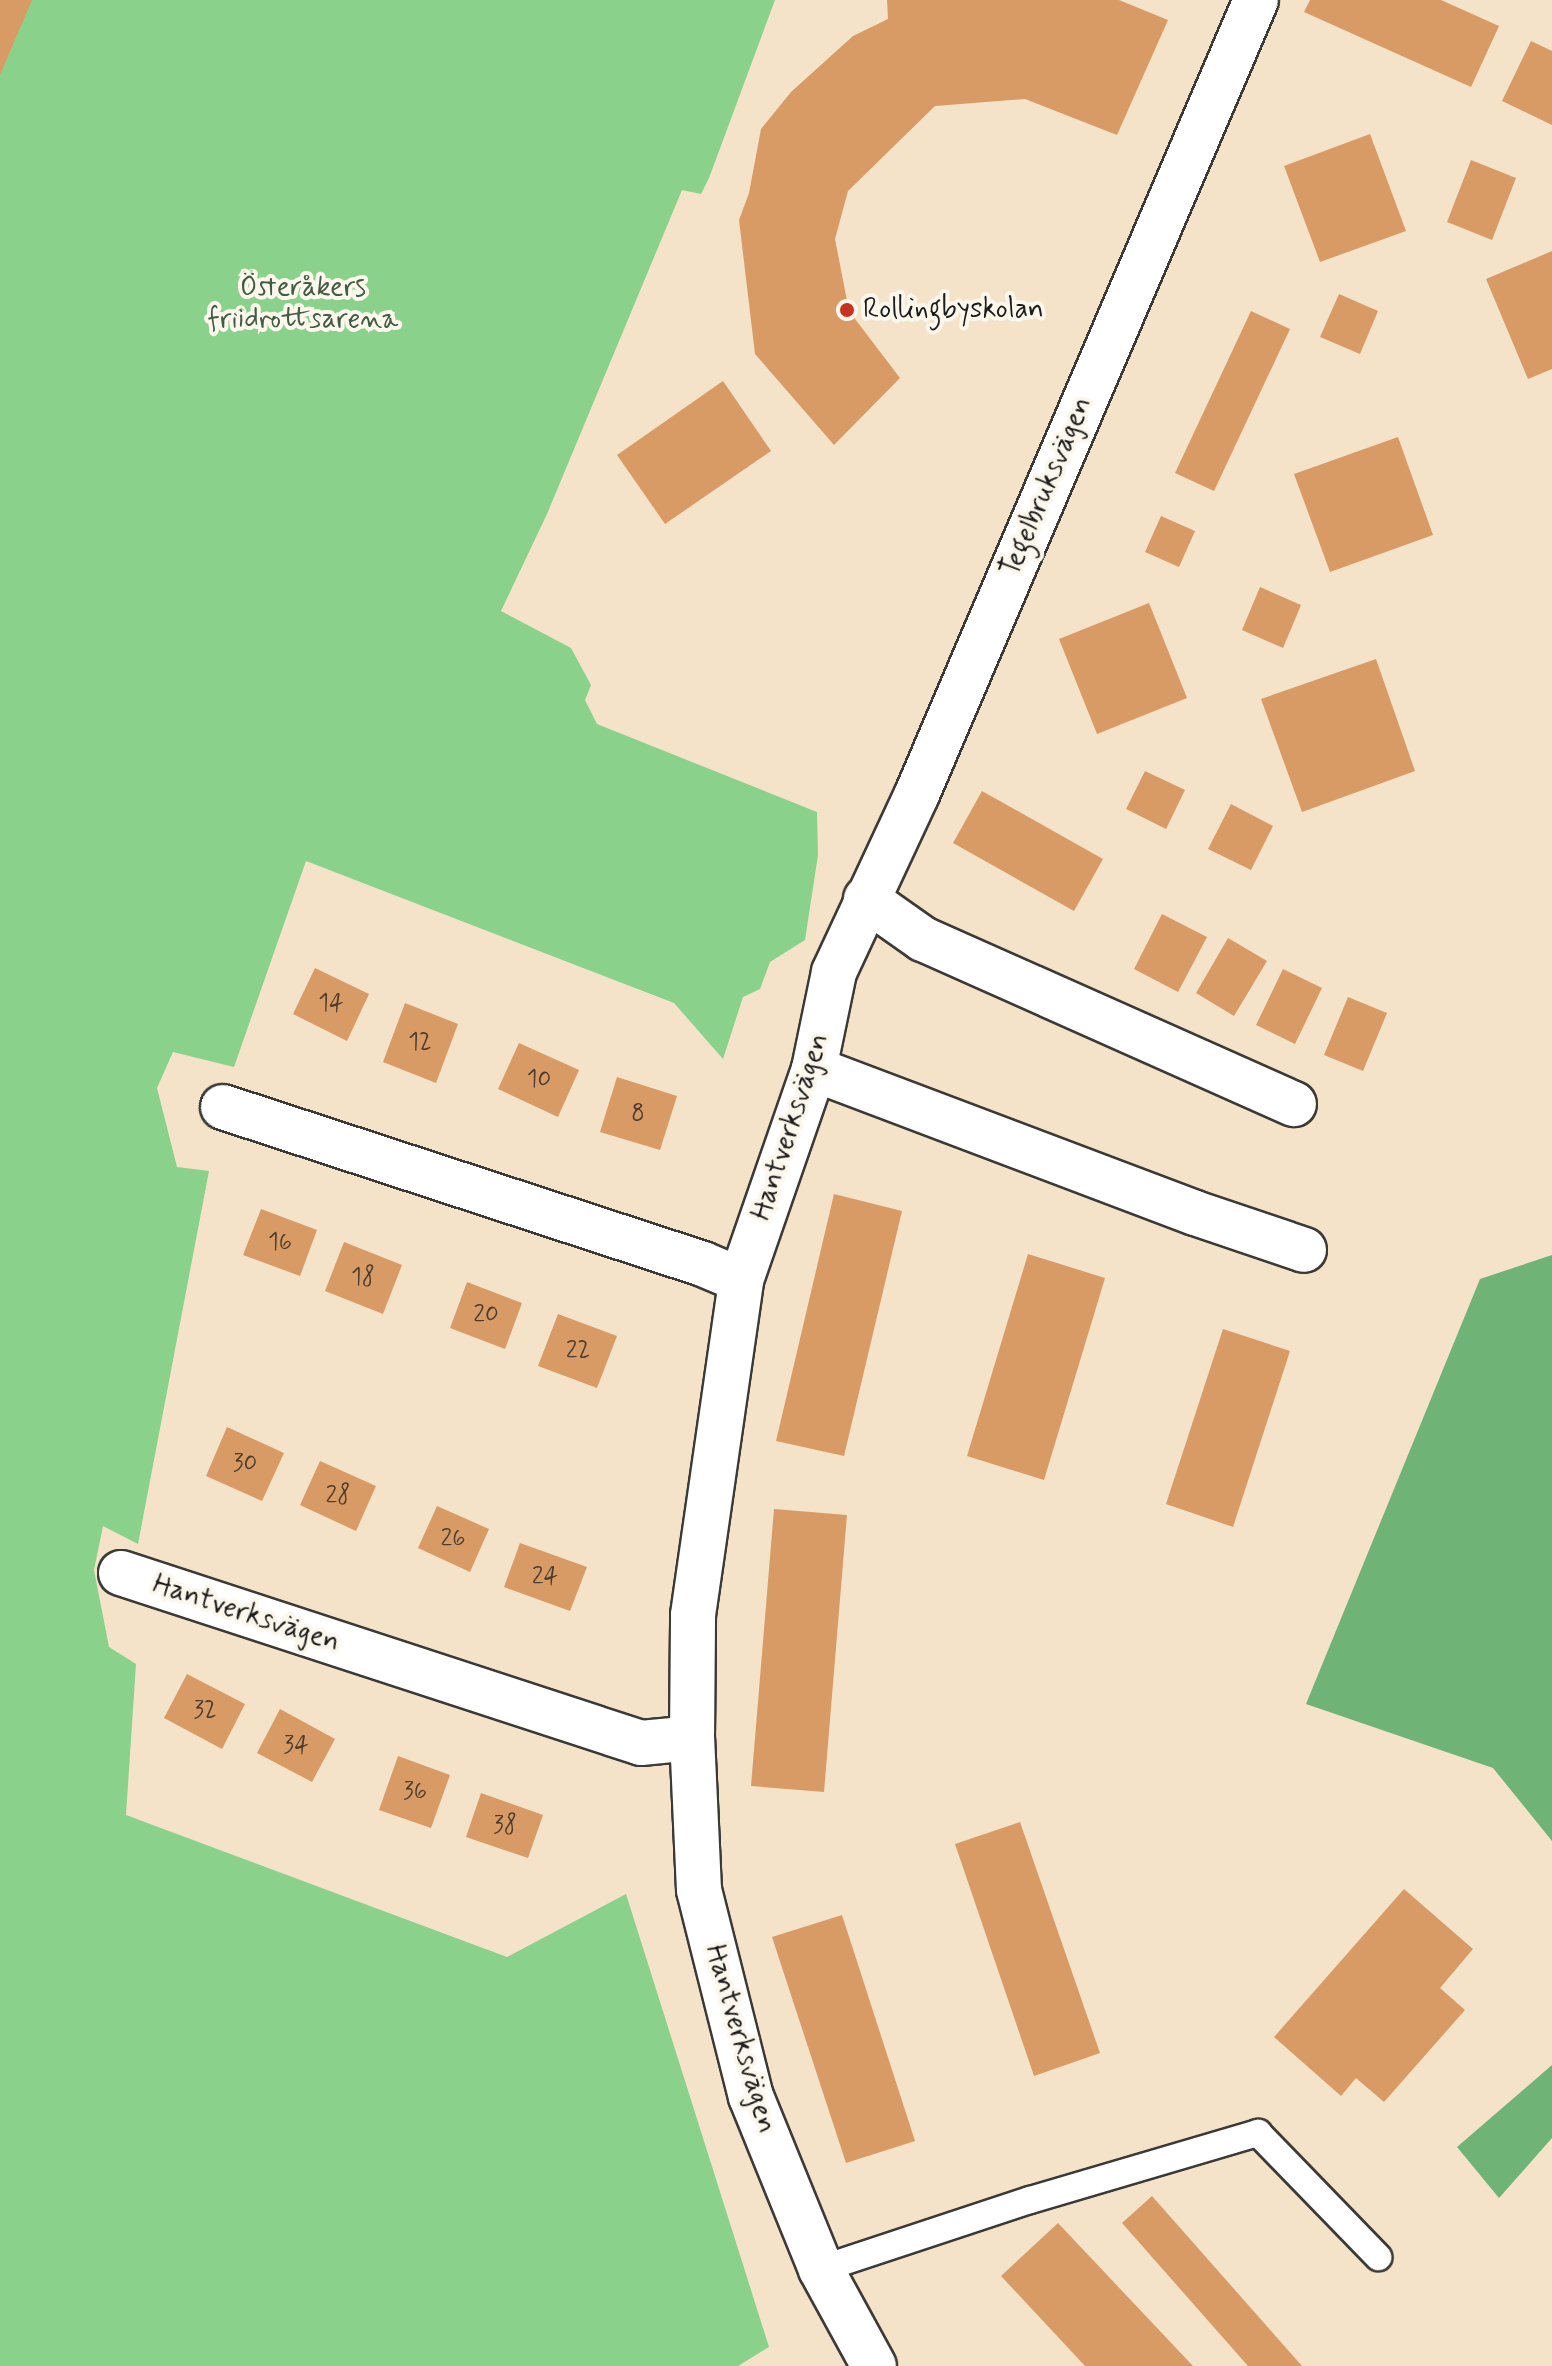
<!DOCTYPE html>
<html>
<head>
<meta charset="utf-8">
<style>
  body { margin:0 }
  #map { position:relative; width:1552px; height:2366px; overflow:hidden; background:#f4e3c9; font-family:Mynerve,sans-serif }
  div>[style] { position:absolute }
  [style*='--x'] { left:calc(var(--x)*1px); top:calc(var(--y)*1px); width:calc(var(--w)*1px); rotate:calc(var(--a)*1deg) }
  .green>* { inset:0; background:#8ad18b }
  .forest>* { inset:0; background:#6fb377 }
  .building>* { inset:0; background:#d99b66 }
  .roads { filter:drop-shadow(2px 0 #3c3a36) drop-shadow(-2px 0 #3c3a36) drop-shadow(0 2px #3c3a36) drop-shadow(0 -2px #3c3a36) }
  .service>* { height:26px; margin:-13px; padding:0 13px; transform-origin:13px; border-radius:13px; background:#fff }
  .minor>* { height:44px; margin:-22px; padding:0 22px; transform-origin:22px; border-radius:22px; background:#fff }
  .dots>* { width:22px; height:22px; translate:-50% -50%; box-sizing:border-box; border:4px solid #fbf7ec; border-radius:50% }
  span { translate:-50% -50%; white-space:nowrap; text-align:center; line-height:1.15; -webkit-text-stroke:8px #fbf7ec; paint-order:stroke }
  .number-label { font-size:24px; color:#4b3c2e }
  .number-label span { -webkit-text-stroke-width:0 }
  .park-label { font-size:28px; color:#425b43 }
  .poi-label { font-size:28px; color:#1c1c1c }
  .left { translate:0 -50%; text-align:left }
  .street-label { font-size:28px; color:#1c1c1c }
</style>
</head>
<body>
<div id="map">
  <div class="green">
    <i style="clip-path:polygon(0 0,775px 0,709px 178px,701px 194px,682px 190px,547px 514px,501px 611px,571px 648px,591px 685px,585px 700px,597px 724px,817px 812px,818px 855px,805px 940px,770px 962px,760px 989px,743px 997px,723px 1059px,674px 1003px,306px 861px,234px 1067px,173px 1052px,157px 1088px,177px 1167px,209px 1171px,138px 1544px,103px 1526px,94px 1570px,109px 1647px,136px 1664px,126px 1815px,507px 1957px,626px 1894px,769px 2347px,738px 2366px,0 2366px)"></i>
  </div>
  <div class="forest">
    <i style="clip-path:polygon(1552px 1255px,1552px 1841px,1493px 1768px,1306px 1704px,1480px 1279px)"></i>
    <i style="clip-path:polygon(1552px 2065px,1552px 2138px,1499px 2198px,1457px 2147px)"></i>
  </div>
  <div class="building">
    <i style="clip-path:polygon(0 0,32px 0,0 75px)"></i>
    <i style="clip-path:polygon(887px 0,1119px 0,1168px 20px,1117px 135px,1025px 99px,935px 106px,848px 191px,835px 239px,849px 311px,900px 378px,834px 445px,755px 354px,739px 220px,749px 193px,761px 129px,791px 92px,853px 36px,888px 19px)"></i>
    <i style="clip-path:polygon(1310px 0,1441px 0,1499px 26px,1471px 87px,1304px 12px)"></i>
    <i style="clip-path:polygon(1531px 41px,1552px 51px,1552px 125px,1502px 101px)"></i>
    <i style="clip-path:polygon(1370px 134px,1406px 231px,1320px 262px,1284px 166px)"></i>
    <i style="clip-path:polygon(1471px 160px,1516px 178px,1492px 240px,1447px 222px)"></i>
    <i style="clip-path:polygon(1552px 251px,1552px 369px,1528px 379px,1486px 279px)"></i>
    <i style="clip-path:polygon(1339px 294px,1378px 311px,1360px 354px,1320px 337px)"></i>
    <i style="clip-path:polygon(1251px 311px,1290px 329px,1214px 491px,1175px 473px)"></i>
    <i style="clip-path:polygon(723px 381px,771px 451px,665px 524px,617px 455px)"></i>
    <i style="clip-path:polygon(1398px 437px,1433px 535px,1330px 572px,1294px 474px)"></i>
    <i style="clip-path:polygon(1161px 516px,1195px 531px,1179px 567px,1145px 552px)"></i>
    <i style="clip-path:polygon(1260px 587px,1301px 605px,1283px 648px,1242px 630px)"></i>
    <i style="clip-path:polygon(1149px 603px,1187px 698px,1097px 734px,1059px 639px)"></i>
    <i style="clip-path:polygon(1376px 659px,1415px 771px,1302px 812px,1261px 699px)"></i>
    <i style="clip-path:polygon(1145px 771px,1185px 790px,1166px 829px,1126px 809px)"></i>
    <i style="clip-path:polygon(982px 791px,1103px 859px,1074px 911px,953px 843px)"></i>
    <i style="clip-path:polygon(1231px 804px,1273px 826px,1251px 870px,1208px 849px)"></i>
    <i style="clip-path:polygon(1162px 914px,1207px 937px,1178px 992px,1134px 969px)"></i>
    <i style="clip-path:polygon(1228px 938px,1267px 961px,1234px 1016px,1196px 993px)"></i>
    <i style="clip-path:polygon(315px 968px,369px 994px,347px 1041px,293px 1014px)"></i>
    <i style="clip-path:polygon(1283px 969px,1322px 988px,1295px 1044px,1256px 1025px)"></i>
    <i style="clip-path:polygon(1348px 997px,1387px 1013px,1363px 1071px,1324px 1055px)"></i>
    <i style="clip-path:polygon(405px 1003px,458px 1024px,436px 1083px,383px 1062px)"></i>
    <i style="clip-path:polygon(519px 1043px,579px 1070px,558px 1117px,498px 1089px)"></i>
    <i style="clip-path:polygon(617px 1077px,677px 1096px,660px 1150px,600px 1132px)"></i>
    <i style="clip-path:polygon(834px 1194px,902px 1211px,844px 1456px,776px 1441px)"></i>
    <i style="clip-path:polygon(261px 1209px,317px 1230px,300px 1276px,243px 1255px)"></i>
    <i style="clip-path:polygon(344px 1242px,402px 1265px,383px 1314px,325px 1291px)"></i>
    <i style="clip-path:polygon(1028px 1254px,1105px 1278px,1044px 1480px,967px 1456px)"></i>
    <i style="clip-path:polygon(467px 1282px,522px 1303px,505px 1349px,450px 1328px)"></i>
    <i style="clip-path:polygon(558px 1314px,617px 1336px,597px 1388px,538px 1366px)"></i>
    <i style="clip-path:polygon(1223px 1329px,1290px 1351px,1233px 1527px,1166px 1504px)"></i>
    <i style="clip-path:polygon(227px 1427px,284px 1453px,262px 1501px,206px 1476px)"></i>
    <i style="clip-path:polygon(320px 1461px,376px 1486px,356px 1531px,300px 1505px)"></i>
    <i style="clip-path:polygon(437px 1506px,489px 1529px,470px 1572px,418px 1548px)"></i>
    <i style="clip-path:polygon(774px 1509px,847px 1515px,824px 1792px,751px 1786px)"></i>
    <i style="clip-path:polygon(520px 1543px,587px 1567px,570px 1611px,504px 1587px)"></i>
    <i style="clip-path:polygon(187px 1674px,245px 1704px,222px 1749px,164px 1718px)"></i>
    <i style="clip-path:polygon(280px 1709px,335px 1739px,312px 1782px,257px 1753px)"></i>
    <i style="clip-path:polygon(398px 1756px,450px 1775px,431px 1828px,379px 1810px)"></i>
    <i style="clip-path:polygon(481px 1793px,543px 1815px,528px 1858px,466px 1837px)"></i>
    <i style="clip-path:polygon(1020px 1822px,1100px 2053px,1034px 2076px,955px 1844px)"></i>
    <i style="clip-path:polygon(1404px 1889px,1473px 1949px,1440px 1988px,1465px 2010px,1384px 2102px,1356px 2078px,1341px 2096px,1274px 2037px)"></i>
    <i style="clip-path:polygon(842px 1915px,915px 2141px,846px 2163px,772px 1937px)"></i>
    <i style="clip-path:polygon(1152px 2196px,1302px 2366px,1248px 2366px,1122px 2223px)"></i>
    <i style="clip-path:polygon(1058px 2223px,1193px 2366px,1085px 2366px,1001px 2276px)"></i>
  </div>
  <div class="roads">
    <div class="service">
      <i style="--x:821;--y:2269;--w:220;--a:-18.3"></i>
      <i style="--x:1030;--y:2200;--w:238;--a:-16.4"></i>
      <i style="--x:1258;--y:2133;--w:173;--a:45.9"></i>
    </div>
    <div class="minor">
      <i style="--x:866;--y:899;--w:70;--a:35.1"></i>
      <i style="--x:923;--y:939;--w:406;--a:24"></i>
      <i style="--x:814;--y:1069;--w:407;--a:20.7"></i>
      <i style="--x:1195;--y:1213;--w:115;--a:18.7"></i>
      <i style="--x:223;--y:1107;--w:505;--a:18.11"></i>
      <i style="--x:703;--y:1264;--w:41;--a:22.8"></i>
      <i style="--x:121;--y:1573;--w:547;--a:18.1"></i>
      <i style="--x:641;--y:1743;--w:51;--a:-5.6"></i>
      <i style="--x:874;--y:2366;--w:111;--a:-118.7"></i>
      <i style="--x:821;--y:2269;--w:186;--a:-112.1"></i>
      <i style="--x:751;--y:2097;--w:213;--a:-104.1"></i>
      <i style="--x:699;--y:1890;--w:152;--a:-92.6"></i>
      <i style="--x:692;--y:1738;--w:123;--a:-89.5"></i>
      <i style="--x:693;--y:1615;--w:338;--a:-81.8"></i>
      <i style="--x:741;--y:1280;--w:223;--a:-70.9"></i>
      <i style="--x:814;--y:1069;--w:99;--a:-78.3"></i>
      <i style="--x:834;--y:972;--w:196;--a:-65"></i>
      <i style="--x:917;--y:794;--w:863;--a:-66.88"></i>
    </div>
  </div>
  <div class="dots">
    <i style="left:847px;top:310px;background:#c8321e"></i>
  </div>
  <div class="number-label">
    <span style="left:331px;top:1004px">14</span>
    <span style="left:420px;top:1043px">12</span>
    <span style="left:539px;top:1080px">10</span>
    <span style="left:638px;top:1114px">8</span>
    <span style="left:280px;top:1243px">16</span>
    <span style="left:363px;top:1278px">18</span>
    <span style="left:486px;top:1315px">20</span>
    <span style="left:578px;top:1351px">22</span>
    <span style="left:245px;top:1464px">30</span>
    <span style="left:338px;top:1496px">28</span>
    <span style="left:453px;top:1539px">26</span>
    <span style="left:545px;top:1577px">24</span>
    <span style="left:205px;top:1711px">32</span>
    <span style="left:296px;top:1746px">34</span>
    <span style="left:415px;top:1792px">36</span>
    <span style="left:505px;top:1826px">38</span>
  </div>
  <div class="park-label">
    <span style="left:303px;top:304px">Österåkers<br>friidrottsarena</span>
  </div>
  <div class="poi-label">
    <span class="left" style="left:863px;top:310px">Rollingbyskolan</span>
  </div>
  <div class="street-label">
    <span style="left:1047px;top:487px;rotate:-67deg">Tegelbruksvägen</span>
    <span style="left:791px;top:1127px;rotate:-72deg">Hantverksvägen</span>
    <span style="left:246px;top:1614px;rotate:18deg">Hantverksvägen</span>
    <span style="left:740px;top:2039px;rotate:74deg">Hantverksvägen</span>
  </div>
</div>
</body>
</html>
